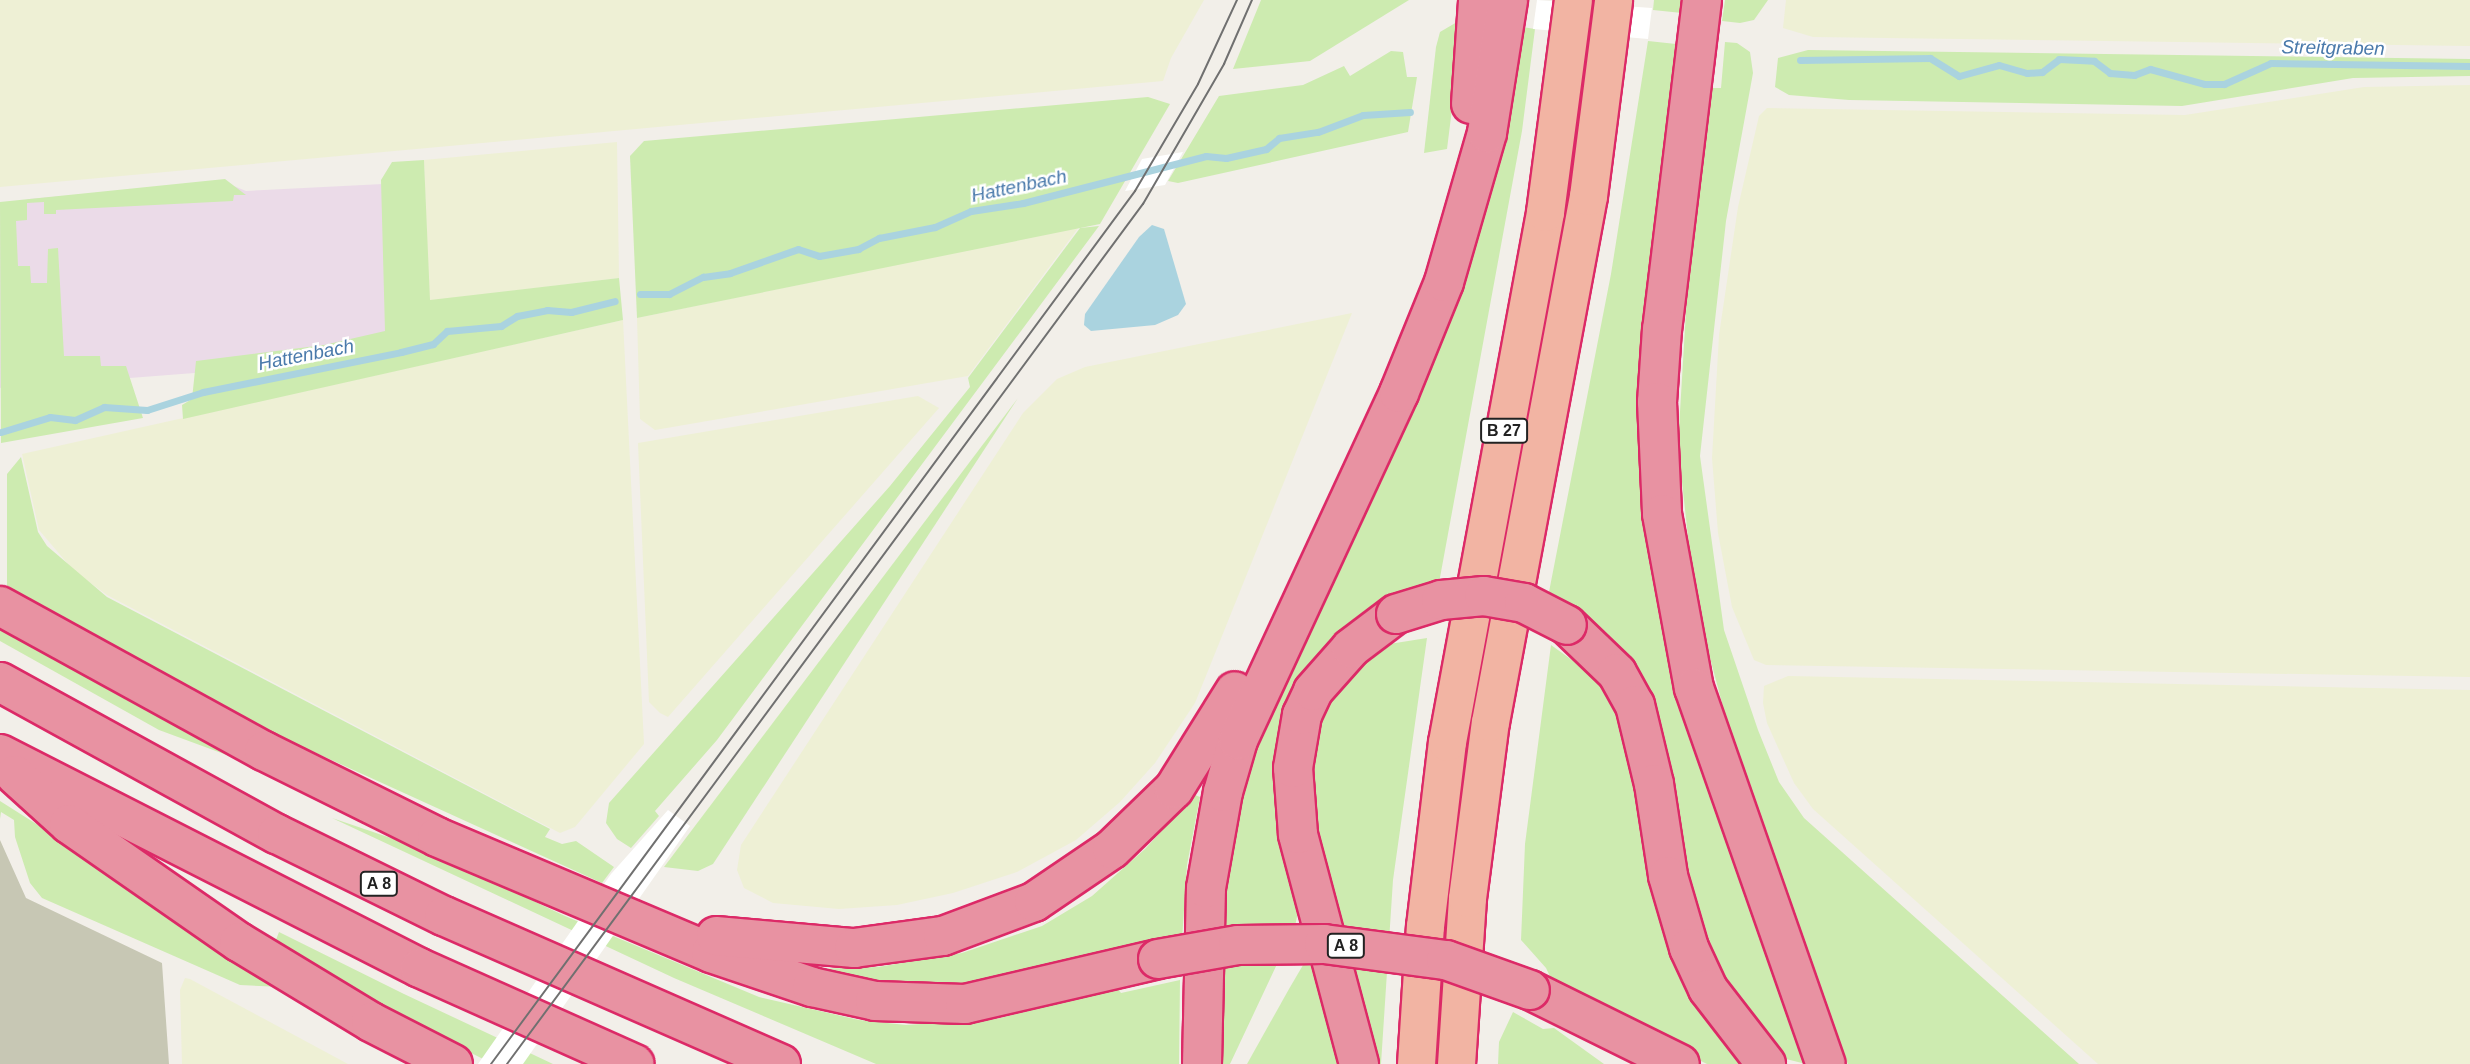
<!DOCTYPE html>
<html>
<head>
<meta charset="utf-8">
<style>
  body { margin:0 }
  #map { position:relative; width:2470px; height:1064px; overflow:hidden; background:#f2efe9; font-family:Arial,sans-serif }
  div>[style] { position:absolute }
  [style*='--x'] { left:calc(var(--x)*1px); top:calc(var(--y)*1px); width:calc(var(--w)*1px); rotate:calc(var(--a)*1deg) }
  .industrial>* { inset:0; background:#ebdbe8 }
  .construction>* { inset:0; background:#c7c7b4 }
  .farmland>* { inset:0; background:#eef0d5 }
  .grass>* { inset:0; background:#cdebb0 }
  .water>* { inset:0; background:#aad3df }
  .pier>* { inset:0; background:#fff }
  .stream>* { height:7px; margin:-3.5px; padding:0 3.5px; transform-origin:3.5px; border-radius:3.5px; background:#aad3df }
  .roads { filter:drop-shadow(2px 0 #dc2a67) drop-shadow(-2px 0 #dc2a67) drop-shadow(0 2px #dc2a67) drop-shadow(0 -2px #dc2a67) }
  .trunk>* { height:37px; margin:-18.5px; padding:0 18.5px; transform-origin:18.5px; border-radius:18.5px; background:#f2b4a3 }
  .motorway>* { height:38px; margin:-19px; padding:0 19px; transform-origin:19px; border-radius:19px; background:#e892a2 }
  .tram>* { height:2px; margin:-1px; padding:0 1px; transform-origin:1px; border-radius:1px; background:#707070 }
  .bridges { filter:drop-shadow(2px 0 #dc2a67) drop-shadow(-2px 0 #dc2a67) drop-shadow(0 2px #dc2a67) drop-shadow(0 -2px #dc2a67) }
  .motorway-bridge>* { height:38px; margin:-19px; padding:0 19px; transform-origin:19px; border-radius:19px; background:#e892a2 }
  span { translate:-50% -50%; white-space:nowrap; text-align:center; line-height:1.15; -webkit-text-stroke:5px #fff; paint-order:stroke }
  .shield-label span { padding:2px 5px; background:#fff; border:2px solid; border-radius:5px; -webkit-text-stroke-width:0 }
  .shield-label { font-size:16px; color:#222; font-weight:700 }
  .water-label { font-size:19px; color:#4a7aab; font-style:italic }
</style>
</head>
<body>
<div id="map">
  <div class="industrial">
    <i style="clip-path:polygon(224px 182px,246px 191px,383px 184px,415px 327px,272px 367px,0 388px,0 208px,29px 199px)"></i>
  </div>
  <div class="construction">
    <i style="clip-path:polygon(0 840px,26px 898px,162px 963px,169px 1064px,0 1064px)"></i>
  </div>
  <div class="farmland">
    <i style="clip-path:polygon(0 0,1204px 0,1171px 58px,1163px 81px,0 187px)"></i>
    <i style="clip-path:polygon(1786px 0,2470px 0,2470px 46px,1813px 37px,1783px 28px)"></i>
    <i style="clip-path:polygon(2470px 85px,2470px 677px,1766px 665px,1754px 660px,1732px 607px,1718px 533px,1712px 458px,1719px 335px,1738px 207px,1759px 116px,1767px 108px,2185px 115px,2364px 87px)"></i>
    <i style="clip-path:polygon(617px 142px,619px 278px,429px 301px,424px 160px)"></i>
    <i style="clip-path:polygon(1079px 227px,968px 376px,655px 430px,640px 419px,637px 318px)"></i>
    <i style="clip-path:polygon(1352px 313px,1195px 703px,1155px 763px,1120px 802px,1076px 840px,1017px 872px,953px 893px,897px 905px,839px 909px,773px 903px,744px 888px,737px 870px,741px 845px,1023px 413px,1057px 379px,1085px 367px)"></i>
    <i style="clip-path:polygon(623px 320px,644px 744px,575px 827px,560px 833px,107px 595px,74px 571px,39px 530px,22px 454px)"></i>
    <i style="clip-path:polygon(918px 396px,939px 408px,668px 717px,660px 713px,649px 702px,638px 443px)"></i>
    <i style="clip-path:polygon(1788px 676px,2470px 690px,2470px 1064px,2098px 1064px,1813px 809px,1794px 783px,1767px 723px,1763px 703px,1764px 686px)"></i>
    <i style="clip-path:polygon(185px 978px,190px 979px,348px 1064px,182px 1064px,180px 990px)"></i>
  </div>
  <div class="grass">
    <i style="clip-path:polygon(1261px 0,1409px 0,1310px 61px,1233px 69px)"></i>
    <i style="clip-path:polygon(1654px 0,1684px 0,1682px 13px,1653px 10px)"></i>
    <i style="clip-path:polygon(1725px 0,1768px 0,1754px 20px,1740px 23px,1722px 21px)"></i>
    <i style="clip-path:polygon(1457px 22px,1458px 61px,1447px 149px,1424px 153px,1436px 47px,1440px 32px)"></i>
    <i style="clip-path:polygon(1523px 27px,1535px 29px,1522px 131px,1439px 583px,1315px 668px,1301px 899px,1295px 926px,1230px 1064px,1218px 1064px,1222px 890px,1240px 779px)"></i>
    <i style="clip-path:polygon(1648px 41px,1676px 44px,1648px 297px,1648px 539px,1659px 610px,1671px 667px,1806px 1064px,1778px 1057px,1740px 1013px,1699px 940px,1601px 642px,1564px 601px,1548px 597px,1611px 274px)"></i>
    <i style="clip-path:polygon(1725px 42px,1737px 43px,1750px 52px,1753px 73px,1726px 221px,1700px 456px,1724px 630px,1758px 730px,1779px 782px,1804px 818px,2079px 1064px,1848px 1064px,1731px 737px,1695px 601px,1678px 445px,1689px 261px,1710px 88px,1721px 88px)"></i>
    <i style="clip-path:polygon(1808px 50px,2470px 59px,2470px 76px,2353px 78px,2182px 106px,1849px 100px,1789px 95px,1775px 87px,1778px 58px)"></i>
    <i style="clip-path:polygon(1391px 51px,1403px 52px,1407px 77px,1417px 77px,1408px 132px,1178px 183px,1168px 181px,1219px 96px,1303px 85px,1344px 66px,1350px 76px)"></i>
    <i style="clip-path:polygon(1148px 97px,1170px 104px,1100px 224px,637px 318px,630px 156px,644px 141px)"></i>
    <i style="clip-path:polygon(424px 160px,430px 300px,619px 278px,623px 320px,183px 419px,182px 405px,192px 399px,196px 361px,324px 345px,385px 331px,381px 180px,392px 162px)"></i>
    <i style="clip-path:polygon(225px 179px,246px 195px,234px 195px,233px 201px,56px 210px,56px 214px,44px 214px,44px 202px,27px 203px,27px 220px,16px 221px,18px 266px,30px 266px,31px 283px,47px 283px,48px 249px,58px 248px,64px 356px,100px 356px,101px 366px,126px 366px,143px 418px,1px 443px,0 202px)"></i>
    <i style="clip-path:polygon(1099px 226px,717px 740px,655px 811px,659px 816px,631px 848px,617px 839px,606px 823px,609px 803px,890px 486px,970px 387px,968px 378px,1080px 228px)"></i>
    <i style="clip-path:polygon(1018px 398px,713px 864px,698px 871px,664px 867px)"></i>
    <i style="clip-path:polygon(21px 457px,38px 532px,47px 546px,107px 597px,550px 829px,545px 837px,562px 844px,576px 841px,614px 867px,602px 883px,193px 697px,38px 608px,7px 585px,7px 474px)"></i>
    <i style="clip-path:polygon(0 622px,246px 758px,243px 761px,159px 730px,0 641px)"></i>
    <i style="clip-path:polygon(1427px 638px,1393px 880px,1381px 1064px,1369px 1064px,1308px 796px,1313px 736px,1342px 678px,1383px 645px)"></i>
    <i style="clip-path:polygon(1551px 645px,1597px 678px,1618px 710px,1744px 1064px,1707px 1064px,1556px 989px,1546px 968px,1521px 940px,1525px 844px)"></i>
    <i style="clip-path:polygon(1195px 795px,1200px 797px,1187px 865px,1182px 940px,927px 994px,815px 969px,878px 967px,962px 953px,1042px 926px,1092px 896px,1145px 849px)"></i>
    <i style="clip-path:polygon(0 801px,109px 870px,281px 987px,240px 985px,42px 898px,30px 883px,15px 837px,14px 820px,1px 812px,0 819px)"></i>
    <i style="clip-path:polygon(332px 818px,426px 850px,565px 916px,759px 997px,859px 1020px,906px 1025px,996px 1019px,1118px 989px,1121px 993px,1180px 980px,1179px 1064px,876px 1064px,674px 978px)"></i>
    <i style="clip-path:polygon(279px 932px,404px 994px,553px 1064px,493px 1064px,368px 1001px,274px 945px)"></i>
    <i style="clip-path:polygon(1313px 948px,1345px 1064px,1247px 1064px,1289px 989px)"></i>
    <i style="clip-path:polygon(1513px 1012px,1543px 1029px,1554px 1028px,1604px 1064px,1498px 1064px,1499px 1042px)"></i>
  </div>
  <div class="water">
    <i style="clip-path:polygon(1152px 225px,1164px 229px,1186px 304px,1178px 315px,1155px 325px,1091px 331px,1084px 325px,1085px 314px,1139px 237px)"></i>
  </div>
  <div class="pier">
    <i style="clip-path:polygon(1537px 0,1652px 8px,1648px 39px,1533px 29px)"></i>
    <i style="clip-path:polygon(1183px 152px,1165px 185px,1125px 191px,1142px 159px)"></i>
    <i style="clip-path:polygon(668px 810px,690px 826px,523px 1064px,478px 1064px,611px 874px)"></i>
  </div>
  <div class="stream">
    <i style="--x:1800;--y:60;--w:130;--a:-0.9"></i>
    <i style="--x:1930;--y:58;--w:34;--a:32"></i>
    <i style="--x:1959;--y:76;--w:41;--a:-15.4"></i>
    <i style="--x:1999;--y:65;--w:29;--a:16"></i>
    <i style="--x:2027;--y:73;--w:15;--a:-4"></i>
    <i style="--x:2042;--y:72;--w:21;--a:-37"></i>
    <i style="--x:2059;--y:59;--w:35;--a:3"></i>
    <i style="--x:2094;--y:61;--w:20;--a:37"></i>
    <i style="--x:2110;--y:73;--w:24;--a:5"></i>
    <i style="--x:2134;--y:75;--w:17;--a:-21"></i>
    <i style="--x:2150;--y:69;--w:57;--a:15.3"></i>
    <i style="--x:2205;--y:84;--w:19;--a:0"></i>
    <i style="--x:2224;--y:84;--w:51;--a:-24.1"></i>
    <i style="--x:2271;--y:63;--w:199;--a:0.9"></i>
    <i style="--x:640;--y:294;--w:29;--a:0"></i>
    <i style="--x:669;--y:294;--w:38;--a:-27"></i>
    <i style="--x:703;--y:277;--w:27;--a:-8"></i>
    <i style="--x:730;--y:273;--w:72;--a:-19.4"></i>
    <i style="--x:798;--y:249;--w:22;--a:18"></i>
    <i style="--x:819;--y:256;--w:40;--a:-10"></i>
    <i style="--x:858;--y:249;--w:24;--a:-28"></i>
    <i style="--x:879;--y:238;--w:57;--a:-11.1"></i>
    <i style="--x:935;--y:227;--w:39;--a:-24"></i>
    <i style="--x:971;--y:211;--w:53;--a:-8.7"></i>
    <i style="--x:1023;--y:203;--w:189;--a:-14.4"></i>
    <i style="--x:1206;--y:156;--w:20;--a:6"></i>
    <i style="--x:1226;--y:158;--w:41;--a:-12.7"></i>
    <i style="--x:1266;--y:149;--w:17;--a:-40"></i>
    <i style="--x:1279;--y:138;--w:39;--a:-9"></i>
    <i style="--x:1318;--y:132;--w:48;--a:-20.7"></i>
    <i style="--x:1363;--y:115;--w:47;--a:-3.7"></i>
    <i style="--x:1;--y:432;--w:51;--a:-17"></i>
    <i style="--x:50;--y:417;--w:25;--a:7"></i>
    <i style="--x:75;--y:420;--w:32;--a:-24"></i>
    <i style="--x:104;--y:407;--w:43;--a:4"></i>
    <i style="--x:147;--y:410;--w:59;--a:-17.8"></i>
    <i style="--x:203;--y:392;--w:202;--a:-11.4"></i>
    <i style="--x:401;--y:352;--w:33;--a:-14"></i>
    <i style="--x:433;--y:344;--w:19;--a:-43"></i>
    <i style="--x:447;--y:331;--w:54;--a:-5.3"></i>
    <i style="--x:501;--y:326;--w:19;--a:-32"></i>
    <i style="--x:517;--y:316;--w:31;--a:-11"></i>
    <i style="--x:547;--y:310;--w:24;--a:5"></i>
    <i style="--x:571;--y:312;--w:45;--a:-14"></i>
  </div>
  <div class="roads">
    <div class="trunk">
      <i style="--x:1416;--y:1064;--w:138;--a:-86.3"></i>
      <i style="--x:1425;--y:926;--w:185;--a:-83.2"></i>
      <i style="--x:1447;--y:742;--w:539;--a:-79.52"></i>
      <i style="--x:1545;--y:212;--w:214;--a:-82.5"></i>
      <i style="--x:1456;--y:1064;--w:166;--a:-86.2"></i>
      <i style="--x:1467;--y:898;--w:177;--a:-82.6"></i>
      <i style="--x:1490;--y:722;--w:535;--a:-79.45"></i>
      <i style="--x:1588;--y:196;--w:198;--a:-82.7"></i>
    </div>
    <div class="motorway">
      <i style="--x:1702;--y:0;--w:331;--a:96.9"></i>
      <i style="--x:1662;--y:329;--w:73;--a:93.9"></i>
      <i style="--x:1657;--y:402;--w:112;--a:87.4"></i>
      <i style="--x:1662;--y:514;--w:177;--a:79.6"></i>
      <i style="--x:1694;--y:688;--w:398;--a:70.7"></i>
      <i style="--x:1471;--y:104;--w:104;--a:-86.1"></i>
      <i style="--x:0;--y:606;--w:301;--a:28.8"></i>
      <i style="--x:264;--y:751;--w:193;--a:26.4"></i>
      <i style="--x:437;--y:837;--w:298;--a:22.9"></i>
      <i style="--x:711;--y:953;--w:107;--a:18.6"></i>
      <i style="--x:812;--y:987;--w:65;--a:12.5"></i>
      <i style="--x:875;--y:1001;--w:90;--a:1.9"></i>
      <i style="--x:965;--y:1004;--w:198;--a:-13.1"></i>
      <i style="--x:1567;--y:625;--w:69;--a:43.8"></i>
      <i style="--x:1617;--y:673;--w:37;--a:61"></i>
      <i style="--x:1635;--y:705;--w:81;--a:76.5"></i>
      <i style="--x:1654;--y:784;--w:93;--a:81.3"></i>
      <i style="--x:1668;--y:876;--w:75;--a:73.7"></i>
      <i style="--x:1689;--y:948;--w:45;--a:65.1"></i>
      <i style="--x:1708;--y:989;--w:95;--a:52.3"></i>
      <i style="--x:0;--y:682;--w:316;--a:28.8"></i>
      <i style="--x:277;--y:834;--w:186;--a:26.2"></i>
      <i style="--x:444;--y:916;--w:368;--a:23.7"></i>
      <i style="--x:0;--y:754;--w:471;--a:27"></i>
      <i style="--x:420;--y:968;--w:235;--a:24.1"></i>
      <i style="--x:15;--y:775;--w:73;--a:42.2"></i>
      <i style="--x:69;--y:824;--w:207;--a:34.8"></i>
      <i style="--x:239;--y:942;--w:154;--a:31.2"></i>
      <i style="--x:371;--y:1022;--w:92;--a:27.1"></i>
      <i style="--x:716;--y:936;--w:139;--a:5"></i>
      <i style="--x:854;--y:948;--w:90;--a:-7.7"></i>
      <i style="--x:943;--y:936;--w:97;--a:-20.5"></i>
      <i style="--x:1034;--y:902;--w:94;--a:-34.2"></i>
      <i style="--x:1112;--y:849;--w:86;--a:-44.1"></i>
      <i style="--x:1174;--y:789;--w:115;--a:-58.1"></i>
      <i style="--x:1530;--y:990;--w:167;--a:26.3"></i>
      <i style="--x:1202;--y:1064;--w:176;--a:-88.7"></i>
      <i style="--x:1206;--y:888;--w:97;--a:-80"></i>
      <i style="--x:1223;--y:792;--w:54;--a:-73.9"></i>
      <i style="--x:1238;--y:740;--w:383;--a:-65.1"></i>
      <i style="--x:1399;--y:393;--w:120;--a:-67.9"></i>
      <i style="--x:1444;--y:282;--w:155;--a:-73.9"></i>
      <i style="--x:1487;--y:133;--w:135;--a:-81"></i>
      <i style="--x:1359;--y:1064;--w:238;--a:-104.9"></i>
      <i style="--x:1298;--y:834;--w:66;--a:-94.3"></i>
      <i style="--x:1293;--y:768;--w:54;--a:-80.4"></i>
      <i style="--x:1302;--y:715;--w:26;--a:-65"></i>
      <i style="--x:1313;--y:691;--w:57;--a:-48.5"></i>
      <i style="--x:1351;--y:648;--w:56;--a:-37.1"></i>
    </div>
  </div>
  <div class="tram">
    <i style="--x:491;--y:1064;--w:1085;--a:-53.58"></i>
    <i style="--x:1135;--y:191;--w:124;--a:-59.5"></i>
    <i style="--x:1198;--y:84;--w:93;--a:-65.1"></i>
    <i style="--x:507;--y:1064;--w:1070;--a:-53.52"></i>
    <i style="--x:1143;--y:204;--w:162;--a:-59.9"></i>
    <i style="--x:1224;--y:64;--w:70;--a:-66.4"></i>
  </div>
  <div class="bridges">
    <div class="motorway-bridge">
      <i style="--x:1396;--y:614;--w:47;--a:-17.3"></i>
      <i style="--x:1441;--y:600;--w:43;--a:-5.3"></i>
      <i style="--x:1484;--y:596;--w:41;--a:9.9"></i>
      <i style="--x:1524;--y:603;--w:48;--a:27.1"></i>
      <i style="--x:1158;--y:959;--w:81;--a:-9.9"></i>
      <i style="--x:1238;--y:945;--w:86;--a:-0.7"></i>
      <i style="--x:1324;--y:944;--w:123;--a:7.5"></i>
      <i style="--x:1446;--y:960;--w:89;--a:19.7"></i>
    </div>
  </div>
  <div class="shield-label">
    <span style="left:1504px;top:431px">B 27</span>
    <span style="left:379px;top:884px">A 8</span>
    <span style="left:1346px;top:946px">A 8</span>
  </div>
  <div class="water-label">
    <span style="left:2333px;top:48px;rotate:1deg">Streitgraben</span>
    <span style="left:1019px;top:186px;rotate:-12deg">Hattenbach</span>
    <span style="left:306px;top:355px;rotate:-11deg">Hattenbach</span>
  </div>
</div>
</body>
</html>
